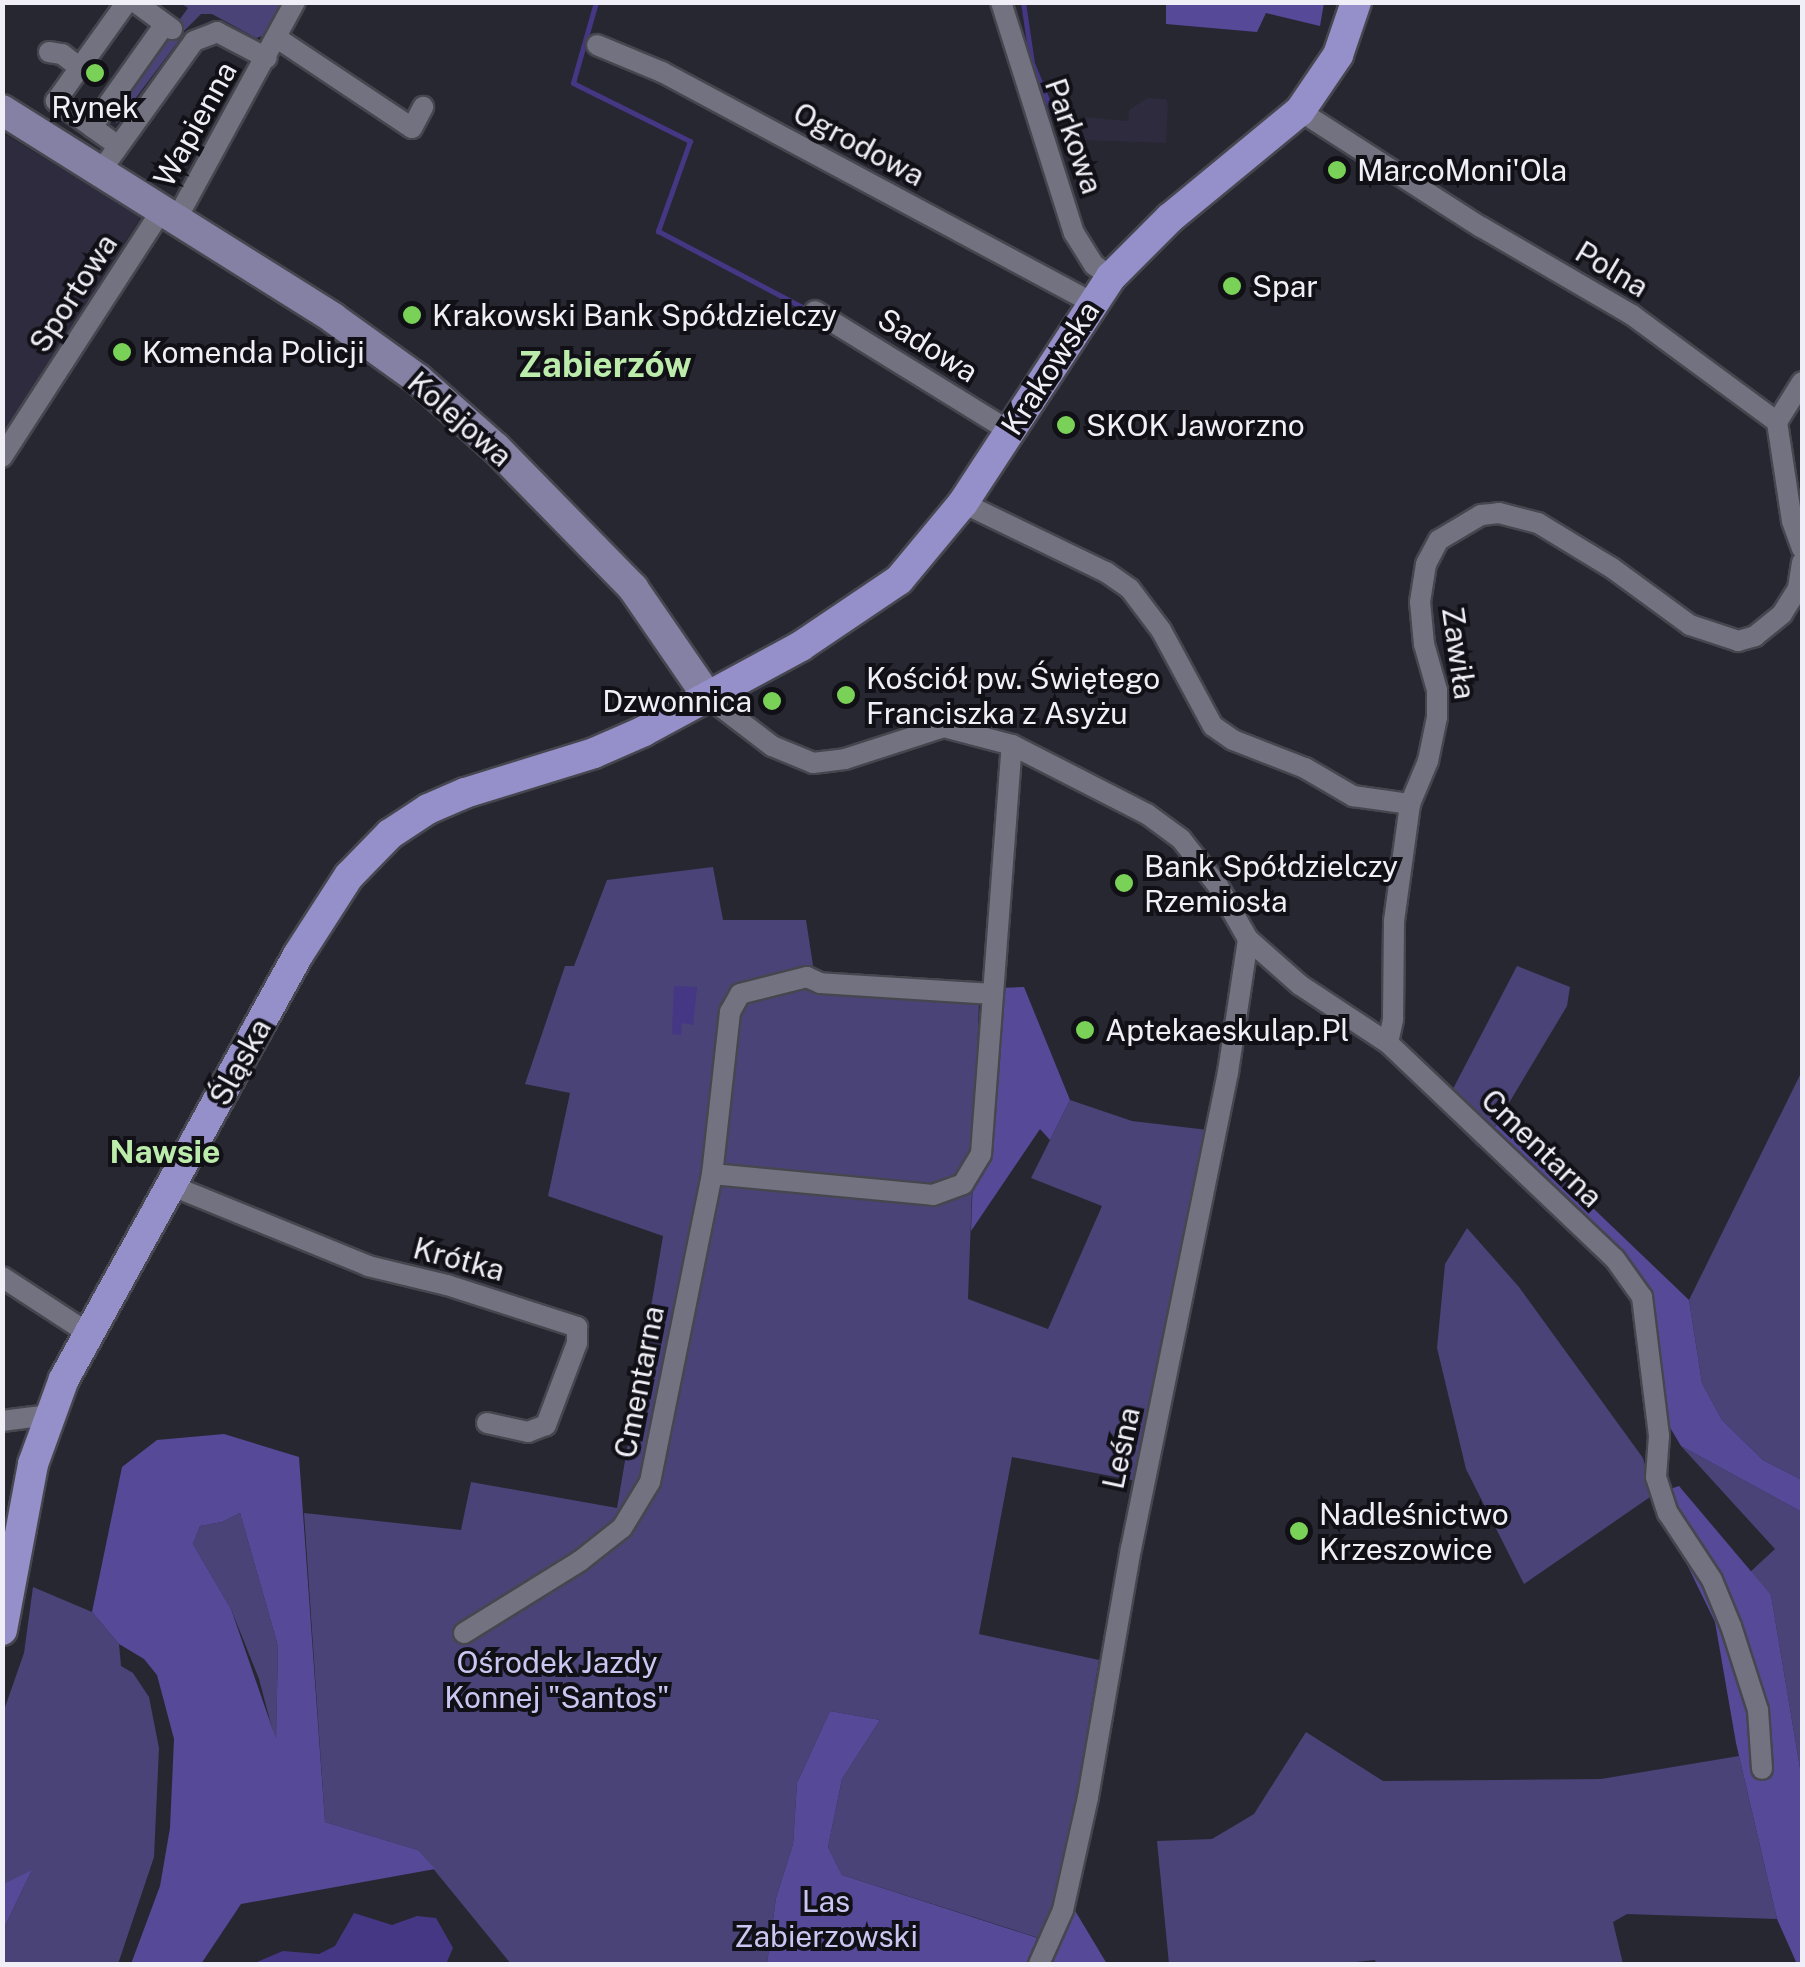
<!DOCTYPE html>
<html>
<head>
<meta charset="utf-8">
<style>
  body { margin:0 }
  #map { position:relative; width:1805px; height:1967px; overflow:hidden; background:#272732; font-family:"Public Sans",sans-serif }
  div>[style] { position:absolute }
  [style*='--x'] { left:calc(var(--x)*1px); top:calc(var(--y)*1px); width:calc(var(--w)*1px); rotate:calc(var(--a)*1deg) }
  .built>* { inset:0; background:#2d2b3d }
  .green>* { inset:0; background:#494377 }
  .forest>* { inset:0; background:#564998 }
  .water>* { inset:0; background:#453784 }
  .stream>* { height:5px; margin:-2.5px; padding:0 2.5px; transform-origin:2.5px; border-radius:2.5px; background:#453784 }
  .roads { filter:drop-shadow(2px 0 #46464f) drop-shadow(-2px 0 #46464f) drop-shadow(0 2px #46464f) drop-shadow(0 -2px #46464f) }
  .street>* { height:20px; margin:-10px; padding:0 10px; transform-origin:10px; border-radius:10px; background:#737280 }
  .secondary>* { height:30px; margin:-15px; padding:0 15px; transform-origin:15px; border-radius:15px; background:#8481a4 }
  .primary>* { height:30px; margin:-15px; padding:0 15px; transform-origin:15px; border-radius:15px; background:#9590c9 }
  .dots>* { width:28px; height:28px; translate:-50% -50%; box-sizing:border-box; border:5px solid #111016; border-radius:50% }
  span { translate:-50% -50%; white-space:nowrap; text-align:center; line-height:1.15; -webkit-text-stroke:8px #111016; paint-order:stroke }
  .poi-label { font-size:30px; color:#f0eff7 }
  .left { translate:0 -50%; text-align:left }
  .right { translate:-100% -50%; text-align:right }
  .street-label { font-size:30px; color:#f0eff7 }
  .park-label { font-size:30px; color:#c9c6f2 }
  .neighbourhood-label { font-size:32px; color:#bcecab; font-weight:700 }
  .quarter-label { font-size:35px; color:#bcecab; font-weight:700 }
  .frame { position:absolute; inset:0; border:5px solid #f0eff7; pointer-events:none }
</style>
</head>
<body>
<div id="map">
  <div class="built">
    <i style="clip-path:polygon(1147px 98px,1166px 99px,1168px 104px,1166px 143px,1081px 140px,1083px 117px,1128px 121px,1129px 110px)"></i>
    <i style="clip-path:polygon(3px 133px,141px 217px,3px 433px)"></i>
  </div>
  <div class="green">
    <i style="clip-path:polygon(182px 4px,182px 3px,283px 3px,266px 35px,256px 38px,212px 14px,201px 14px,183px 32px,175px 26px,188px 8px)"></i>
    <i style="clip-path:polygon(170px 32px,180px 39px,117px 123px,109px 118px)"></i>
    <i style="clip-path:polygon(713px 867px,723px 920px,806px 920px,816px 985px,979px 1003px,968px 1299px,1048px 1329px,1102px 1206px,1031px 1178px,1070px 1100px,1132px 1121px,1208px 1130px,1137px 1481px,1012px 1457px,979px 1634px,1099px 1660px,1065px 1866px,1042px 1939px,842px 1875px,828px 1847px,842px 1779px,880px 1720px,830px 1711px,797px 1783px,793px 1844px,776px 1898px,767px 1964px,511px 1964px,418px 1850px,325px 1822px,304px 1513px,461px 1530px,471px 1482px,617px 1508px,663px 1236px,548px 1196px,570px 1093px,525px 1084px,565px 966px,574px 966px,607px 880px)"></i>
    <i style="clip-path:polygon(1517px 966px,1570px 987px,1567px 1006px,1491px 1133px,1478px 1147px,1442px 1110px)"></i>
    <i style="clip-path:polygon(1802px 1071px,1802px 1480px,1763px 1460px,1722px 1420px,1702px 1383px,1689px 1300px)"></i>
    <i style="clip-path:polygon(1467px 1228px,1519px 1287px,1643px 1458px,1653px 1495px,1524px 1584px,1466px 1469px,1437px 1348px,1445px 1264px)"></i>
    <i style="clip-path:polygon(1681px 1446px,1802px 1512px,1802px 1780px,1771px 1595px,1749px 1573px,1775px 1549px)"></i>
    <i style="clip-path:polygon(240px 1513px,278px 1646px,276px 1743px,259px 1679px,231px 1609px,193px 1544px,200px 1526px,222px 1522px)"></i>
    <i style="clip-path:polygon(33px 1587px,92px 1612px,119px 1644px,121px 1666px,133px 1673px,149px 1697px,159px 1748px,154px 1857px,118px 1964px,3px 1964px,3px 1930px,31px 1872px,3px 1884px,3px 1713px,24px 1653px)"></i>
    <i style="clip-path:polygon(1306px 1732px,1383px 1781px,1601px 1779px,1739px 1756px,1777px 1919px,1627px 1914px,1613px 1922px,1623px 1964px,1376px 1964px,1375px 1960px,1337px 1964px,1169px 1964px,1157px 1841px,1212px 1839px,1254px 1814px)"></i>
  </div>
  <div class="forest">
    <i style="clip-path:polygon(1166px 3px,1166px 2px,1324px 3px,1320px 26px,1266px 13px,1257px 32px,1166px 24px)"></i>
    <i style="clip-path:polygon(1024px 987px,1070px 1100px,1050px 1140px,1040px 1129px,971px 1231px,973px 1177px,1000px 988px)"></i>
    <i style="clip-path:polygon(1500px 1119px,1689px 1300px,1702px 1383px,1722px 1420px,1763px 1460px,1802px 1480px,1802px 1512px,1681px 1446px,1665px 1419px,1650px 1298px,1632px 1264px,1491px 1133px)"></i>
    <i style="clip-path:polygon(evenodd,224px 1434px,299px 1457px,325px 1822px,418px 1850px,435px 1869px,241px 1904px,201px 1964px,131px 1964px,160px 1886px,170px 1828px,174px 1739px,157px 1675px,144px 1659px,119px 1644px,92px 1612px,122px 1467px,157px 1440px,224px 1434px,240px 1513px,278px 1646px,276px 1739px,231px 1609px,193px 1544px,200px 1526px,222px 1522px,240px 1513px)"></i>
    <i style="clip-path:polygon(1679px 1486px,1771px 1595px,1802px 1780px,1802px 1964px,1797px 1964px,1777px 1919px,1736px 1743px,1715px 1622px,1653px 1495px)"></i>
    <i style="clip-path:polygon(830px 1711px,880px 1720px,842px 1779px,828px 1847px,842px 1875px,1056px 1944px,1074px 1909px,1107px 1964px,767px 1964px,776px 1898px,793px 1844px,797px 1783px)"></i>
    <i style="clip-path:polygon(32px 1870px,3px 1930px,3px 1884px)"></i>
  </div>
  <div class="water">
    <i style="clip-path:polygon(674px 986px,697px 987px,693px 1025px,682px 1023px,681px 1035px,672px 1034px)"></i>
    <i style="clip-path:polygon(354px 1913px,392px 1925px,417px 1916px,436px 1918px,453px 1948px,446px 1964px,252px 1964px,283px 1951px,319px 1954px,335px 1946px)"></i>
  </div>
  <div class="stream">
    <i style="--x:596;--y:2;--w:84;--a:105.9"></i>
    <i style="--x:573;--y:83;--w:131;--a:26.4"></i>
    <i style="--x:690;--y:141;--w:96;--a:109.6"></i>
    <i style="--x:658;--y:231;--w:172;--a:27.8"></i>
    <i style="--x:1023;--y:2;--w:62;--a:81.6"></i>
    <i style="--x:1032;--y:63;--w:61;--a:67.7"></i>
  </div>
  <div class="roads">
    <div class="street">
      <i style="--x:135;--y:2;--w:46;--a:36.1"></i>
      <i style="--x:1001;--y:2;--w:242;--a:72.5"></i>
      <i style="--x:1074;--y:233;--w:38;--a:58"></i>
      <i style="--x:1094;--y:265;--w:21;--a:35"></i>
      <i style="--x:277;--y:38;--w:162;--a:33.7"></i>
      <i style="--x:412;--y:128;--w:24;--a:-62"></i>
      <i style="--x:597;--y:45;--w:70;--a:22.6"></i>
      <i style="--x:662;--y:72;--w:487;--a:28.2"></i>
      <i style="--x:49;--y:52;--w:13;--a:9"></i>
      <i style="--x:62;--y:54;--w:23;--a:38"></i>
      <i style="--x:1300;--y:111;--w:215;--a:32.7"></i>
      <i style="--x:1481;--y:227;--w:175;--a:30.2"></i>
      <i style="--x:1632;--y:315;--w:180;--a:36.4"></i>
      <i style="--x:1777;--y:422;--w:100;--a:81.4"></i>
      <i style="--x:1792;--y:521;--w:29;--a:70"></i>
      <i style="--x:92;--y:127;--w:126;--a:-54.7"></i>
      <i style="--x:110;--y:140;--w:67;--a:-144.2"></i>
      <i style="--x:56;--y:101;--w:122;--a:-54.4"></i>
      <i style="--x:100;--y:172;--w:161;--a:-54.3"></i>
      <i style="--x:194;--y:41;--w:25;--a:-21"></i>
      <i style="--x:217;--y:32;--w:56;--a:27.5"></i>
      <i style="--x:176;--y:220;--w:248;--a:-61.4"></i>
      <i style="--x:815;--y:311;--w:228;--a:31.7"></i>
      <i style="--x:1777;--y:422;--w:47;--a:-58"></i>
      <i style="--x:2;--y:457;--w:293;--a:-57.1"></i>
      <i style="--x:963;--y:503;--w:159;--a:25.8"></i>
      <i style="--x:1106;--y:572;--w:29;--a:35"></i>
      <i style="--x:1130;--y:589;--w:51;--a:52.9"></i>
      <i style="--x:1161;--y:630;--w:109;--a:61.6"></i>
      <i style="--x:1213;--y:726;--w:24;--a:35"></i>
      <i style="--x:1233;--y:740;--w:77;--a:21.3"></i>
      <i style="--x:1305;--y:768;--w:56;--a:30.3"></i>
      <i style="--x:1353;--y:796;--w:58;--a:8"></i>
      <i style="--x:708;--y:697;--w:81;--a:37.4"></i>
      <i style="--x:772;--y:746;--w:44;--a:22.5"></i>
      <i style="--x:813;--y:763;--w:32;--a:-7"></i>
      <i style="--x:845;--y:759;--w:104;--a:-17.9"></i>
      <i style="--x:944;--y:727;--w:70;--a:14.8"></i>
      <i style="--x:1012;--y:745;--w:152;--a:27.1"></i>
      <i style="--x:1147;--y:814;--w:42;--a:36.3"></i>
      <i style="--x:1181;--y:839;--w:60;--a:51.8"></i>
      <i style="--x:1218;--y:886;--w:61;--a:60.5"></i>
      <i style="--x:1248;--y:939;--w:69;--a:41.5"></i>
      <i style="--x:1300;--y:985;--w:105;--a:33.4"></i>
      <i style="--x:1388;--y:1043;--w:313;--a:43.6"></i>
      <i style="--x:1615;--y:1259;--w:47;--a:54.6"></i>
      <i style="--x:1642;--y:1297;--w:140;--a:83"></i>
      <i style="--x:1659;--y:1436;--w:41;--a:94.2"></i>
      <i style="--x:1656;--y:1477;--w:38;--a:72"></i>
      <i style="--x:1668;--y:1513;--w:80;--a:56.7"></i>
      <i style="--x:1712;--y:1580;--w:50;--a:67.6"></i>
      <i style="--x:1731;--y:1626;--w:88;--a:72.2"></i>
      <i style="--x:1758;--y:1710;--w:59;--a:86.1"></i>
      <i style="--x:993;--y:994;--w:173;--a:-176.4"></i>
      <i style="--x:820;--y:983;--w:14;--a:-155"></i>
      <i style="--x:807;--y:977;--w:69;--a:165.8"></i>
      <i style="--x:740;--y:994;--w:21;--a:119"></i>
      <i style="--x:730;--y:1012;--w:163;--a:96.3"></i>
      <i style="--x:712;--y:1174;--w:222;--a:5.4"></i>
      <i style="--x:933;--y:1195;--w:32;--a:-20"></i>
      <i style="--x:963;--y:1184;--w:35;--a:-59"></i>
      <i style="--x:981;--y:1154;--w:410;--a:-85.7"></i>
      <i style="--x:1388;--y:1043;--w:25;--a:-78"></i>
      <i style="--x:1393;--y:1019;--w:98;--a:-89.4"></i>
      <i style="--x:1394;--y:921;--w:118;--a:-82.2"></i>
      <i style="--x:1410;--y:804;--w:47;--a:-67.3"></i>
      <i style="--x:1428;--y:761;--w:45;--a:-78.4"></i>
      <i style="--x:1437;--y:717;--w:27;--a:-90"></i>
      <i style="--x:1437;--y:690;--w:48;--a:-105.8"></i>
      <i style="--x:1424;--y:644;--w:42;--a:-95.4"></i>
      <i style="--x:1420;--y:602;--w:38;--a:-81"></i>
      <i style="--x:1426;--y:564;--w:27;--a:-62"></i>
      <i style="--x:1439;--y:540;--w:49;--a:-30.8"></i>
      <i style="--x:1481;--y:515;--w:18;--a:-6"></i>
      <i style="--x:1499;--y:513;--w:40;--a:14.4"></i>
      <i style="--x:1538;--y:523;--w:87;--a:31.3"></i>
      <i style="--x:1612;--y:568;--w:97;--a:36.2"></i>
      <i style="--x:1690;--y:625;--w:51;--a:18.4"></i>
      <i style="--x:1738;--y:641;--w:18;--a:-16"></i>
      <i style="--x:1755;--y:636;--w:35;--a:-39"></i>
      <i style="--x:1782;--y:614;--w:31;--a:-58"></i>
      <i style="--x:1798;--y:588;--w:26;--a:-81"></i>
      <i style="--x:170;--y:1185;--w:214;--a:22.2"></i>
      <i style="--x:368;--y:1266;--w:81;--a:13.5"></i>
      <i style="--x:447;--y:1285;--w:137;--a:17.9"></i>
      <i style="--x:577;--y:1327;--w:16;--a:90"></i>
      <i style="--x:577;--y:1343;--w:88;--a:110.7"></i>
      <i style="--x:546;--y:1425;--w:19;--a:159"></i>
      <i style="--x:528;--y:1432;--w:42;--a:-167.6"></i>
      <i style="--x:2;--y:1277;--w:103;--a:33.1"></i>
      <i style="--x:2;--y:1421;--w:46;--a:-7.4"></i>
      <i style="--x:464;--y:1633;--w:137;--a:-31.8"></i>
      <i style="--x:580;--y:1561;--w:53;--a:-38.2"></i>
      <i style="--x:622;--y:1528;--w:54;--a:-58.7"></i>
      <i style="--x:650;--y:1482;--w:314;--a:-78.6"></i>
      <i style="--x:1039;--y:1964;--w:59;--a:-66"></i>
      <i style="--x:1063;--y:1910;--w:116;--a:-77.5"></i>
      <i style="--x:1088;--y:1797;--w:252;--a:-80.2"></i>
      <i style="--x:1131;--y:1549;--w:487;--a:-78.5"></i>
      <i style="--x:1228;--y:1072;--w:134;--a:-81.4"></i>
    </div>
    <div class="secondary">
      <i style="--x:2;--y:110;--w:391;--a:32.1"></i>
      <i style="--x:333;--y:318;--w:105;--a:35.7"></i>
      <i style="--x:418;--y:379;--w:104;--a:41.5"></i>
      <i style="--x:496;--y:448;--w:196;--a:45.6"></i>
      <i style="--x:633;--y:588;--w:132;--a:55.5"></i>
    </div>
    <div class="primary">
      <i style="--x:2;--y:1630;--w:169;--a:-79.4"></i>
      <i style="--x:33;--y:1464;--w:90;--a:-70"></i>
      <i style="--x:64;--y:1379;--w:484;--a:-61.1"></i>
      <i style="--x:298;--y:955;--w:94;--a:-57.2"></i>
      <i style="--x:349;--y:876;--w:59;--a:-45.7"></i>
      <i style="--x:390;--y:834;--w:45;--a:-33.3"></i>
      <i style="--x:428;--y:809;--w:40;--a:-23.4"></i>
      <i style="--x:465;--y:793;--w:135;--a:-17.2"></i>
      <i style="--x:594;--y:753;--w:55;--a:-23.7"></i>
      <i style="--x:644;--y:731;--w:179;--a:-28.4"></i>
      <i style="--x:801;--y:646;--w:118;--a:-34"></i>
      <i style="--x:899;--y:580;--w:100;--a:-50.3"></i>
      <i style="--x:963;--y:503;--w:270;--a:-56.8"></i>
      <i style="--x:1111;--y:277;--w:83;--a:-45"></i>
      <i style="--x:1170;--y:218;--w:168;--a:-39.5"></i>
      <i style="--x:1300;--y:111;--w:68;--a:-55.8"></i>
      <i style="--x:1338;--y:55;--w:56;--a:-71.2"></i>
    </div>
  </div>
  <div class="dots">
    <i style="left:95px;top:73px;background:#7ad157"></i>
    <i style="left:1337px;top:170px;background:#7ad157"></i>
    <i style="left:1232px;top:286px;background:#7ad157"></i>
    <i style="left:412px;top:315px;background:#7ad157"></i>
    <i style="left:122px;top:352px;background:#7ad157"></i>
    <i style="left:1066px;top:425px;background:#7ad157"></i>
    <i style="left:846px;top:695px;background:#7ad157"></i>
    <i style="left:772px;top:701px;background:#7ad157"></i>
    <i style="left:1124px;top:883px;background:#7ad157"></i>
    <i style="left:1085px;top:1030px;background:#7ad157"></i>
    <i style="left:1299px;top:1531px;background:#7ad157"></i>
  </div>
  <div class="poi-label">
    <span style="left:95px;top:107px">Rynek</span>
    <span class="left" style="left:1357px;top:170px">MarcoMoni'Ola</span>
    <span class="left" style="left:1252px;top:286px">Spar</span>
    <span class="left" style="left:432px;top:315px">Krakowski Bank Spółdzielczy</span>
    <span class="left" style="left:142px;top:352px">Komenda Policji</span>
    <span class="left" style="left:1086px;top:425px">SKOK Jaworzno</span>
    <span class="left" style="left:866px;top:695px">Kościół pw. Świętego<br>Franciszka z Asyżu</span>
    <span class="right" style="left:752px;top:701px">Dzwonnica</span>
    <span class="left" style="left:1144px;top:883px">Bank Spółdzielczy<br>Rzemiosła</span>
    <span class="left" style="left:1105px;top:1030px">Aptekaeskulap.Pl</span>
    <span class="left" style="left:1319px;top:1531px">Nadleśnictwo<br>Krzeszowice</span>
  </div>
  <div class="street-label">
    <span style="left:195px;top:124px;rotate:-61deg">Wapienna</span>
    <span style="left:1074px;top:136px;rotate:71deg">Parkowa</span>
    <span style="left:859px;top:144px;rotate:28deg">Ogrodowa</span>
    <span style="left:1612px;top:269px;rotate:31deg">Polna</span>
    <span style="left:73px;top:293px;rotate:-57deg">Sportowa</span>
    <span style="left:928px;top:345px;rotate:32deg">Sadowa</span>
    <span style="left:1050px;top:368px;rotate:-57deg">Krakowska</span>
    <span style="left:460px;top:419px;rotate:41deg">Kolejowa</span>
    <span style="left:1459px;top:653px;rotate:82deg">Zawiła</span>
    <span style="left:240px;top:1062px;rotate:-61deg">Śląska</span>
    <span style="left:1542px;top:1148px;rotate:44deg">Cmentarna</span>
    <span style="left:459px;top:1259px;rotate:15deg">Krótka</span>
    <span style="left:639px;top:1382px;rotate:-79deg">Cmentarna</span>
    <span style="left:1121px;top:1448px;rotate:-78deg">Leśna</span>
  </div>
  <div class="park-label">
    <span style="left:557px;top:1679px">Ośrodek Jazdy<br>Konnej "Santos"</span>
    <span style="left:826px;top:1918px">Las<br>Zabierzowski</span>
  </div>
  <div class="neighbourhood-label">
    <span style="left:165px;top:1152px">Nawsie</span>
  </div>
  <div class="quarter-label">
    <span style="left:605px;top:365px">Zabierzów</span>
  </div>
  <div class="frame"></div>
</div>
</body>
</html>
